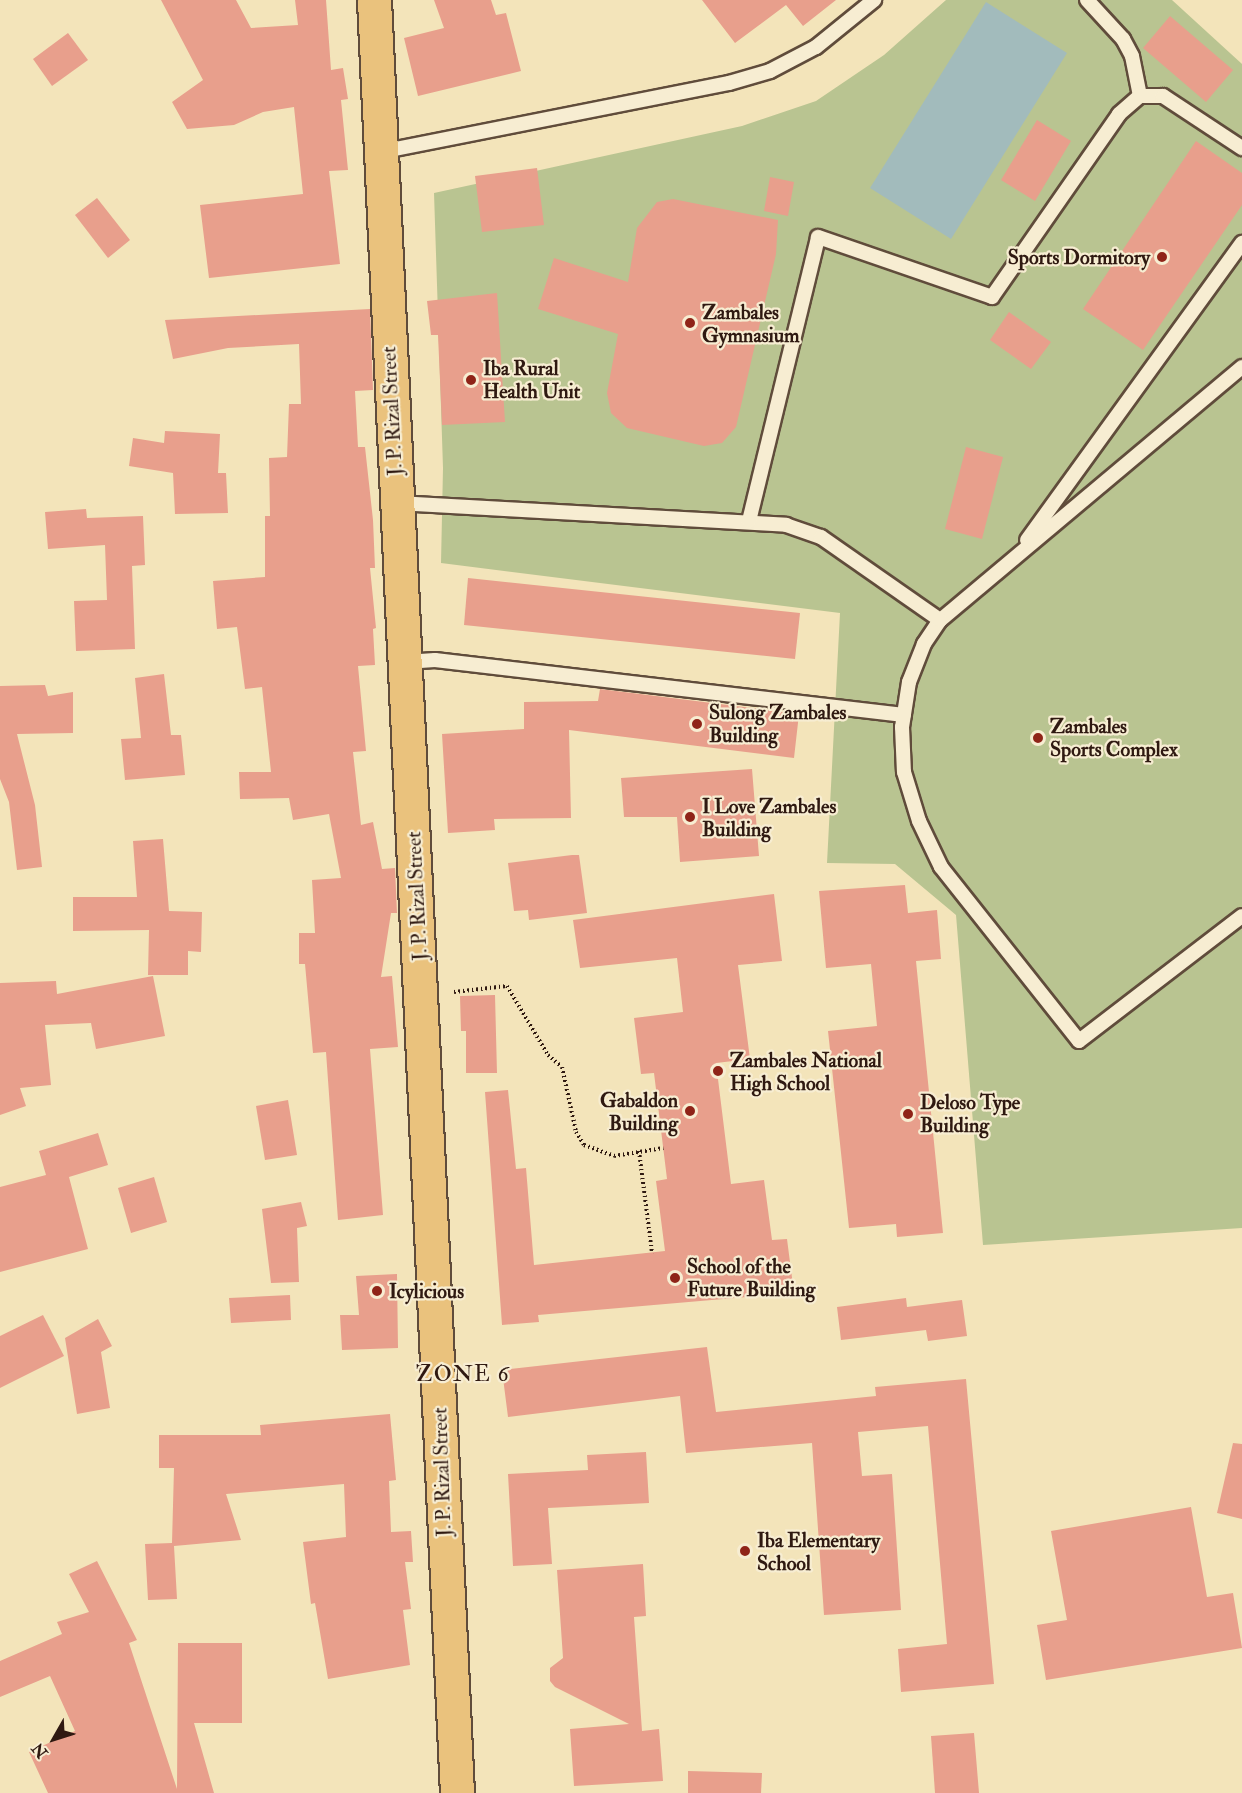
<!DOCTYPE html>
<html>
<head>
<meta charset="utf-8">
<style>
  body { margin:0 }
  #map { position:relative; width:1242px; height:1793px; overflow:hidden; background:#f3e4ba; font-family:"IM FELL Double Pica",serif }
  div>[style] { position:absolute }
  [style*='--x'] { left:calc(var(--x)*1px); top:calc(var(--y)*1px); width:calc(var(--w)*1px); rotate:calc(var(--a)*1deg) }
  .green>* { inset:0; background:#b9c491 }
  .water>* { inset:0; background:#a2bbbc }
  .building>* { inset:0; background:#e89f8c }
  .path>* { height:4px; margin-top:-2px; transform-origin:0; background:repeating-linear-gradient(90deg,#2f1911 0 1.5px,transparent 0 4.5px) }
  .roads { filter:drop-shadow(2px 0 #604c3b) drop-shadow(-2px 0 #604c3b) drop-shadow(0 2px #604c3b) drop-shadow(0 -2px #604c3b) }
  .lane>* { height:14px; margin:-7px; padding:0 7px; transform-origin:7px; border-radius:7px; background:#f7edd2 }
  .primary>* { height:33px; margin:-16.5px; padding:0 16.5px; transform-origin:16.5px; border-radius:16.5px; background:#eac27d }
  .dots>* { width:16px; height:16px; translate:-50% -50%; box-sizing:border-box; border:3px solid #f7edd2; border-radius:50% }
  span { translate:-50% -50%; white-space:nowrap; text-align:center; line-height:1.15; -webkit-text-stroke:4.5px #f7edd2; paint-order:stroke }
  .poi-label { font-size:20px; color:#2f1911; font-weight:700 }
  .right { translate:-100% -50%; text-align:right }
  .left { translate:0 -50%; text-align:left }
  .street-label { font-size:20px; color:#2f1911 }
  .quarter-label { font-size:22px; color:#2f1911; letter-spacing:1.5px }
  .north { position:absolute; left:24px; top:1709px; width:60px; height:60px; -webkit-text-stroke:4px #f7edd2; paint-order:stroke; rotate:231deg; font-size:16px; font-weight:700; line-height:24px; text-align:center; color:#2f1911 }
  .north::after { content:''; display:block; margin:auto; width:21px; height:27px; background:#2f1911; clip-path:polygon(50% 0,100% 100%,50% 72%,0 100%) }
</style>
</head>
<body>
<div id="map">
  <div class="green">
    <i style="clip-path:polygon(946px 0,1172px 0,1242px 64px,1242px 1228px,983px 1245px,956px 915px,895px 864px,827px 863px,840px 613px,441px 563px,443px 468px,434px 193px,742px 126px,816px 101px,884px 55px)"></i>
  </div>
  <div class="water">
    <i style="clip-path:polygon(986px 2px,1067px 53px,951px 239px,870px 188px)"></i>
  </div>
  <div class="building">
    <i style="clip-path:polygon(161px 0,236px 0,251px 28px,298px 25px,295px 0,326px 0,331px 70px,343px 68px,348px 99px,341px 100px,348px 170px,329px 171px,340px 264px,209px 278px,200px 205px,303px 194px,294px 107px,263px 112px,234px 125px,187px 129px,172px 102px,203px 80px)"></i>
    <i style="clip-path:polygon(434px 0,491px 0,496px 15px,506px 13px,521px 71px,418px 96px,404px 38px,444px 28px)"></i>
    <i style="clip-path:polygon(702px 0,836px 0,803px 26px,786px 5px,735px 43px)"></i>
    <i style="clip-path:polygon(1170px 16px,1233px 70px,1206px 102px,1143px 48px)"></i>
    <i style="clip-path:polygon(68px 33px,88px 60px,52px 86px,33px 59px)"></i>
    <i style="clip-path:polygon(1037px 120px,1071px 141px,1035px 201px,1001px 180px)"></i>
    <i style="clip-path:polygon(1196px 141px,1242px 173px,1242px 205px,1143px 350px,1083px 309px)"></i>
    <i style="clip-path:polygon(537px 168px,544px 225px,482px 232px,475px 176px)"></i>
    <i style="clip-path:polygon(770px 177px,794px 182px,788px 216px,764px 211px)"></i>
    <i style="clip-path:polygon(97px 198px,130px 240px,108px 258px,75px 215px)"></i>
    <i style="clip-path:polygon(673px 199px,778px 220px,776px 254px,736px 427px,722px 443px,704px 446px,627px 428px,611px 413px,607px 393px,618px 334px,538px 309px,554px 258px,628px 282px,637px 228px,657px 202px)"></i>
    <i style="clip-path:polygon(497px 293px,505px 422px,442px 425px,438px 335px,431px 335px,427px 301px)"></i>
    <i style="clip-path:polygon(370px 309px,373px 390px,355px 391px,358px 447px,365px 447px,373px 520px,375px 568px,370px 568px,376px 628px,373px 629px,375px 665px,358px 666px,366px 751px,353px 752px,361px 825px,373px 822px,382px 869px,395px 868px,397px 913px,391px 913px,381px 977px,392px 976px,398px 1047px,370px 1049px,383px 1215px,338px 1220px,326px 1052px,313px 1053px,305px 964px,299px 964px,299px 933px,315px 933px,312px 880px,341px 878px,329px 814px,293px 820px,289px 798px,240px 799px,239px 772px,271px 772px,262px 687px,245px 689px,237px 627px,217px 629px,213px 581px,265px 577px,265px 516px,270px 516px,269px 458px,287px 457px,289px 404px,301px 404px,299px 344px,228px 348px,173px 359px,165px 320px)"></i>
    <i style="clip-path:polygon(1009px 312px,1051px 342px,1031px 369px,990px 340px)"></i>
    <i style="clip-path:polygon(165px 431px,220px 434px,218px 473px,226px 473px,228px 513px,175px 514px,173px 473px,129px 466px,133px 438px,164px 443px)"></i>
    <i style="clip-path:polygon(966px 447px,1003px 457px,982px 539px,945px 529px)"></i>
    <i style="clip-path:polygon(86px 509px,87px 518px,143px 516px,145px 565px,132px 566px,135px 649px,76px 651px,74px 601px,107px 600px,105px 545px,48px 549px,45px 512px)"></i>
    <i style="clip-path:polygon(468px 578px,800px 613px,795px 659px,464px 625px)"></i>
    <i style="clip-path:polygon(164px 674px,171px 735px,181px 735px,185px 775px,125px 780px,121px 739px,141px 738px,135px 678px)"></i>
    <i style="clip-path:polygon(45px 685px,48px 696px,73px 692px,73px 733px,17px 734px,35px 805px,42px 867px,17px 870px,9px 802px,0 779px,0 686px)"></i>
    <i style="clip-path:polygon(600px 689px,799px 714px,794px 758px,569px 730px,571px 818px,494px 819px,495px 830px,448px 833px,442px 734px,524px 729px,524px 702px,598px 701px)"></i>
    <i style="clip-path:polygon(752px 769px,759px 856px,680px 862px,677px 817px,624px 817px,621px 778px)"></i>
    <i style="clip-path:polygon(163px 839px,169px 911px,202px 912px,201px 952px,188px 951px,188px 975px,148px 975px,149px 930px,73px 931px,73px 897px,137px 897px,133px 841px)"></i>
    <i style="clip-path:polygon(572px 855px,579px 855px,587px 913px,529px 920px,528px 910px,514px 911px,508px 863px)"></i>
    <i style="clip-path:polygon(905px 885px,908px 913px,937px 910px,941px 959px,916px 961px,943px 1233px,897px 1237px,896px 1224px,849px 1228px,828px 1031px,877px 1026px,871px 964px,826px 968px,819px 891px)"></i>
    <i style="clip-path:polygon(774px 894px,782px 961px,738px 965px,750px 1059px,716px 1063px,731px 1184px,764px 1180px,772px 1240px,787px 1239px,794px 1293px,538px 1315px,539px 1322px,502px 1325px,485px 1092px,508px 1090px,516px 1169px,526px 1168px,534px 1265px,665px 1251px,656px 1181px,667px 1179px,654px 1073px,641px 1074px,634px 1018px,683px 1012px,677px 958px,580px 968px,573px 920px)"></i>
    <i style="clip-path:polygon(153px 976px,165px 1036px,96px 1049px,91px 1023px,45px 1025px,51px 1085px,20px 1088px,26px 1106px,0 1115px,0 983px,56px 981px,57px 994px)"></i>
    <i style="clip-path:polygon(495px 995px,497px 1073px,466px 1073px,466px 1031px,461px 1031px,460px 996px)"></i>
    <i style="clip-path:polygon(288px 1100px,297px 1155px,265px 1160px,256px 1106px)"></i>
    <i style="clip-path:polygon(98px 1133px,108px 1165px,69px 1177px,88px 1249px,0 1272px,0 1187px,46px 1175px,39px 1151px)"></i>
    <i style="clip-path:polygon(154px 1177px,167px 1222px,131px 1233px,118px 1188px)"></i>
    <i style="clip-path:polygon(301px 1202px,307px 1226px,297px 1228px,299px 1282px,271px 1283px,262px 1209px)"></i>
    <i style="clip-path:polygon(397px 1274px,398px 1348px,342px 1350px,340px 1315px,359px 1315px,356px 1276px)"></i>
    <i style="clip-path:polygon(290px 1295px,291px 1320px,231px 1323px,229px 1298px)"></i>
    <i style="clip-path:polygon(906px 1298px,907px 1307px,962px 1300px,967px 1336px,928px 1341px,926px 1330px,841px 1340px,837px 1307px)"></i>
    <i style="clip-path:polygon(43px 1315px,64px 1356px,0 1388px,0 1336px)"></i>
    <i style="clip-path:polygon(98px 1319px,112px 1346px,101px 1352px,110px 1408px,77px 1414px,65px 1338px)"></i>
    <i style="clip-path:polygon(707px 1347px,716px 1412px,876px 1396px,875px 1387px,966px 1379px,994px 1684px,901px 1692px,898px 1649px,947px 1644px,928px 1426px,858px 1432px,862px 1476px,892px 1474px,901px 1610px,824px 1615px,812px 1443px,686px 1453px,680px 1396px,508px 1417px,502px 1370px)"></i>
    <i style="clip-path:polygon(390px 1414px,396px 1480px,389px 1481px,391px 1532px,411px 1531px,413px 1562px,405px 1562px,411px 1609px,403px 1610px,410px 1665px,328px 1679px,315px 1603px,311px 1604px,303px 1542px,346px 1537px,344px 1484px,226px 1494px,241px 1540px,174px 1546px,177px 1599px,148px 1600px,145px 1544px,172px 1543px,174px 1468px,159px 1468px,159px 1435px,261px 1435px,260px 1425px)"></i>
    <i style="clip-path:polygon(1233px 1443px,1242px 1444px,1242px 1519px,1217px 1513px)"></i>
    <i style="clip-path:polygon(646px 1452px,649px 1503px,548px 1508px,552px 1564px,513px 1566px,508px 1474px,588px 1470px,587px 1455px)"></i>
    <i style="clip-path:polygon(1191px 1507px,1207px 1597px,1233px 1593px,1242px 1648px,1046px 1680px,1037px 1625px,1067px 1620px,1051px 1531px)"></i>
    <i style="clip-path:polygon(97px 1561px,137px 1640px,129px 1643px,177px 1789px,178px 1643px,242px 1643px,242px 1723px,194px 1723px,214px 1793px,48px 1793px,29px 1752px,75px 1731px,50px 1676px,0 1697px,0 1661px,62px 1634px,57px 1622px,89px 1612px,69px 1574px)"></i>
    <i style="clip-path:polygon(643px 1564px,646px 1616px,634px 1617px,642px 1731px,659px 1729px,663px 1781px,574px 1786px,570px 1729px,629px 1724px,555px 1687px,550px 1681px,550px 1668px,563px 1658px,557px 1570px)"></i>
    <i style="clip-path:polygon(974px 1733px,979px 1793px,935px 1793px,931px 1736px)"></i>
    <i style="clip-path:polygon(688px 1771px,762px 1773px,761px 1793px,688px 1793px)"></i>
  </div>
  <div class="path">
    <i style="--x:454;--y:992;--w:53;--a:-6.5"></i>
    <i style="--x:507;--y:986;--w:80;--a:59.3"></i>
    <i style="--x:548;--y:1055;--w:18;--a:41"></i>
    <i style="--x:562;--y:1067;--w:66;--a:77.8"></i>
    <i style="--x:576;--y:1132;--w:15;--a:58"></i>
    <i style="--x:584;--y:1145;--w:32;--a:20"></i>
    <i style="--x:614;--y:1156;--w:50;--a:-9.3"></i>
    <i style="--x:639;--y:1151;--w:103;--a:82.7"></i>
  </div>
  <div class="roads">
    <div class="lane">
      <i style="--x:1087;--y:0;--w:53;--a:47.3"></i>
      <i style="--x:1123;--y:39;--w:19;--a:62"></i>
      <i style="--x:1132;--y:56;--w:41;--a:78.7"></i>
      <i style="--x:380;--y:152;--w:356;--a:-11.2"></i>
      <i style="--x:729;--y:83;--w:43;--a:-16.3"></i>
      <i style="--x:770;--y:71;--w:52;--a:-27.6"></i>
      <i style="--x:816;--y:47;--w:75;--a:-39"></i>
      <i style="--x:1242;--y:367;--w:394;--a:140"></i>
      <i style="--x:940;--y:620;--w:29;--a:124"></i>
      <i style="--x:924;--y:644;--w:41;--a:111.5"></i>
      <i style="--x:909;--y:682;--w:46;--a:98.8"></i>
      <i style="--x:902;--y:727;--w:45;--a:87.5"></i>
      <i style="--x:904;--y:772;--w:51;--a:73"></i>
      <i style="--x:919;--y:821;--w:51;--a:64.4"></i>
      <i style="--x:941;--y:867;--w:222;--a:51.6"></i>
      <i style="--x:1079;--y:1041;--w:205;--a:-37.5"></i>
      <i style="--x:397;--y:503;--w:390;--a:3.2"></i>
      <i style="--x:786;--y:525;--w:37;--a:19"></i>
      <i style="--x:821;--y:537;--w:145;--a:34.9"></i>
      <i style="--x:749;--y:521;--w:292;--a:-76.3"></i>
      <i style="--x:818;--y:237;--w:184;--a:19"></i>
      <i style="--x:992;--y:297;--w:223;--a:-55.2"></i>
      <i style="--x:1119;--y:114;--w:28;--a:-41"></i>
      <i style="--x:1140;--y:96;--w:23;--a:0"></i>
      <i style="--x:1163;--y:96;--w:95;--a:33.4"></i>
      <i style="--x:1027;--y:540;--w:367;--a:-54.1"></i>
      <i style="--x:405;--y:662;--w:30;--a:-4"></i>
      <i style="--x:435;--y:660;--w:472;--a:6.7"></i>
    </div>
    <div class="primary">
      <i style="--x:374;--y:0;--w:1795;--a:87.35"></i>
    </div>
  </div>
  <div class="dots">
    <i style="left:1162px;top:257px;background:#8f2418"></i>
    <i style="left:690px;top:323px;background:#8f2418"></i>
    <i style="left:471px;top:380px;background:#8f2418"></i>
    <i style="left:697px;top:724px;background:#8f2418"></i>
    <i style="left:1038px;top:738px;background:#8f2418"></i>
    <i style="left:690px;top:817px;background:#8f2418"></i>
    <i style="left:718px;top:1071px;background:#8f2418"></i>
    <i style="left:690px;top:1111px;background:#8f2418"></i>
    <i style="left:908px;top:1114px;background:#8f2418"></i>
    <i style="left:675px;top:1278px;background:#8f2418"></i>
    <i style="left:377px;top:1291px;background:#8f2418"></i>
    <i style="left:745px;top:1551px;background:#8f2418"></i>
  </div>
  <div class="poi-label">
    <span class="right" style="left:1150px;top:257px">Sports Dormitory</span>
    <span class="left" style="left:702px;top:324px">Zambales<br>Gymnasium</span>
    <span class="left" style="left:483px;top:380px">Iba Rural<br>Health Unit</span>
    <span class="left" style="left:709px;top:724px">Sulong Zambales<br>Building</span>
    <span class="left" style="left:1050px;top:738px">Zambales<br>Sports Complex</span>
    <span class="left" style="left:702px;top:818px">I Love Zambales<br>Building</span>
    <span class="left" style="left:730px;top:1072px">Zambales National<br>High School</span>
    <span class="right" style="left:678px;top:1112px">Gabaldon<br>Building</span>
    <span class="left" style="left:920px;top:1114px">Deloso Type<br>Building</span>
    <span class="left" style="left:687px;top:1278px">School of the<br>Future Building</span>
    <span class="left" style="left:389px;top:1291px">Icylicious</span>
    <span class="left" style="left:757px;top:1552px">Iba Elementary<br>School</span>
  </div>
  <div class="street-label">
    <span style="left:392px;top:411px;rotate:-93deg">J. P. Rizal Street</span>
    <span style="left:417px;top:896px;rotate:-93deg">J. P. Rizal Street</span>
    <span style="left:442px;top:1472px;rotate:-92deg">J. P. Rizal Street</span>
  </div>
  <div class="quarter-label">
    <span style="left:463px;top:1375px">ZONE 6</span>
  </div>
  <div class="north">N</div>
</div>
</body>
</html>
